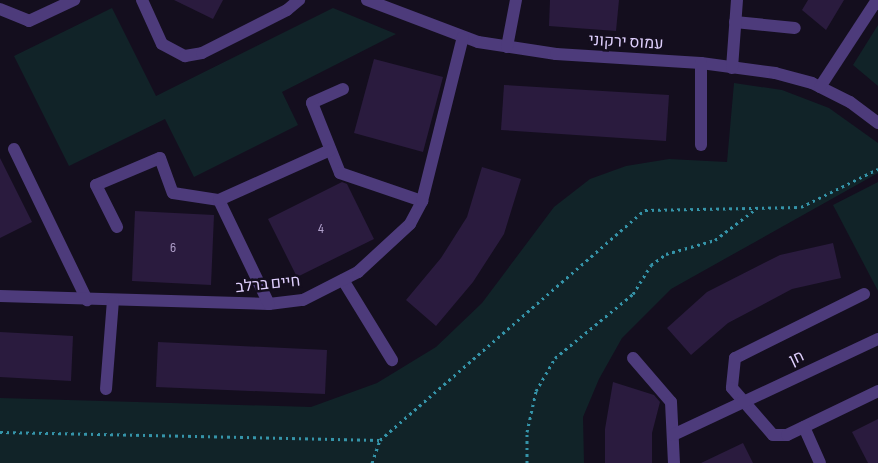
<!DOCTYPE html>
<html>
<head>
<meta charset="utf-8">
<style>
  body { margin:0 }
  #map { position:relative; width:878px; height:463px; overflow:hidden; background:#140e1e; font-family:"Sofia Sans Condensed",Heebo,sans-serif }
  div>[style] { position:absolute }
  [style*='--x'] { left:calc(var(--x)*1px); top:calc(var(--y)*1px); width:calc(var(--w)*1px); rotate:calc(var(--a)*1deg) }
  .green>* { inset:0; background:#112328 }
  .building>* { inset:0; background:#2a1b3e }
  .path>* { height:3px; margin-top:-1.5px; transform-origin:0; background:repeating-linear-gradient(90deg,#3594a9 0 2.5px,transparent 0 6.5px) }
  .minor>* { height:12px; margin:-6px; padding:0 6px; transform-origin:6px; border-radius:6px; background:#4d3b7b }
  span { translate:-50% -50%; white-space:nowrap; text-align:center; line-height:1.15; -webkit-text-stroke:5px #140e1e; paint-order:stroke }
  .number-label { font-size:14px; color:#b1a1cc }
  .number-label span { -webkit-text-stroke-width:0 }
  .street-label { font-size:16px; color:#decefc }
</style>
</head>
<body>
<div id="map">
  <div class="green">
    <i style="clip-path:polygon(112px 8px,156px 96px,333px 8px,396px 34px,282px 92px,298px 125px,194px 177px,165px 119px,69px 166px,14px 56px)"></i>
    <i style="clip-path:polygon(878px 25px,878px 86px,853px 65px)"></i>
    <i style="clip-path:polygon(734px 83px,782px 90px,829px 108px,878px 143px,878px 173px,671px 289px,622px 338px,599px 379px,583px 417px,584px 463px,0 463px,0 398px,311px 407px,377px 383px,436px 347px,482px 303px,554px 207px,590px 179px,626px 166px,669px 159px,727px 162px)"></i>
    <i style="clip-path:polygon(878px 182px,878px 291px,833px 205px)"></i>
  </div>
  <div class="building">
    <i style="clip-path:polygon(174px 0,223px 0,213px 19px)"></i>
    <i style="clip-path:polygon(550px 0,619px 0,616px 31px,549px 26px)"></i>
    <i style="clip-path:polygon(808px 0,844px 0,826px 30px,802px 10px)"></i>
    <i style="clip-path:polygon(374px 59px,443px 77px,423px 152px,354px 133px)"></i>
    <i style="clip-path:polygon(504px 85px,669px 95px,666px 141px,501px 130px)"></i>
    <i style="clip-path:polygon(0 158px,32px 222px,0 238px)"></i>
    <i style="clip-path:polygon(482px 167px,521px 179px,504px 234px,473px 282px,436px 326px,406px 300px,441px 258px,467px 217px)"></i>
    <i style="clip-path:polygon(342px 182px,347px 184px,374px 239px,297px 277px,268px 219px)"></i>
    <i style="clip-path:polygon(135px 211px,214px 215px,211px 285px,132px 281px)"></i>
    <i style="clip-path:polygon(833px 243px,841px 278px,792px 289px,728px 323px,691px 355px,667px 328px,707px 292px,780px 255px)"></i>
    <i style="clip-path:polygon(0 332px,73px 336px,71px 381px,0 377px)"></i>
    <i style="clip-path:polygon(158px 342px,327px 350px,325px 394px,156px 387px)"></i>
    <i style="clip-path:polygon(613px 382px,654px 395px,660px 402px,652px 433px,652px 463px,605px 463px,605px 429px)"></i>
    <i style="clip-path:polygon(878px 419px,878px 463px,868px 463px,852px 432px)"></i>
    <i style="clip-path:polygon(743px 443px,753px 463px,701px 463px)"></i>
  </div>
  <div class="path">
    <i style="--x:0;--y:432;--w:380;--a:1.2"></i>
    <i style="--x:372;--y:463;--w:24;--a:-71"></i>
    <i style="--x:380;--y:440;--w:351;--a:-41"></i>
    <i style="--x:645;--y:210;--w:156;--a:-1.1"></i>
    <i style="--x:801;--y:207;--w:86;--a:-26.3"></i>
    <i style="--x:527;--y:463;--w:31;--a:-90"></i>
    <i style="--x:527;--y:432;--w:42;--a:-77.6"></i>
    <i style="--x:536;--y:391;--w:38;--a:-60"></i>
    <i style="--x:555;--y:358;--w:101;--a:-39.4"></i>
    <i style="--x:633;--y:294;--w:34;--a:-58"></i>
    <i style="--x:651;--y:265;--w:19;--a:-36"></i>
    <i style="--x:666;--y:254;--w:51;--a:-15.9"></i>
    <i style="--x:715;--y:240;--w:53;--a:-37.3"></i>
  </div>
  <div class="minor">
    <i style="--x:142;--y:0;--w:48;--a:65.6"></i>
    <i style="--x:162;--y:44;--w:26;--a:28"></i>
    <i style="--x:185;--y:56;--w:17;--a:-10"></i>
    <i style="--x:202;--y:53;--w:95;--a:-26.8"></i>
    <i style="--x:287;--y:10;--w:16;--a:-40"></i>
    <i style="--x:367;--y:0;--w:119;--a:20.7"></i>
    <i style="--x:478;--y:42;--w:79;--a:8.7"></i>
    <i style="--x:556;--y:54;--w:145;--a:3.6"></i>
    <i style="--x:701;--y:63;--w:75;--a:7.7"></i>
    <i style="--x:775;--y:73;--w:38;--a:15"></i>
    <i style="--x:812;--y:83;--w:42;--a:26.6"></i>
    <i style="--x:850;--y:102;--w:35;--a:37"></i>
    <i style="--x:0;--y:9;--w:31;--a:22"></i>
    <i style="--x:29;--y:21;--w:50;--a:-25"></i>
    <i style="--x:735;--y:22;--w:60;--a:5.7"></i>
    <i style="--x:507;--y:47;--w:48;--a:-79.2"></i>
    <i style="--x:732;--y:68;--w:68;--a:-85.8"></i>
    <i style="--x:820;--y:87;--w:104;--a:-56.8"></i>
    <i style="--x:343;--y:89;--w:34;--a:156"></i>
    <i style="--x:312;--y:103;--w:75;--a:68.2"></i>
    <i style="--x:340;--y:173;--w:87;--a:18.9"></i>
    <i style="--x:701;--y:145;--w:82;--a:-90"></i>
    <i style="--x:14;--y:149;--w:168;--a:64.2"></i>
    <i style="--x:117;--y:227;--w:47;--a:-116.6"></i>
    <i style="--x:96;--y:185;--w:69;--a:-22.9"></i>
    <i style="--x:160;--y:158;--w:37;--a:70"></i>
    <i style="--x:173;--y:193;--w:47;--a:8.7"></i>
    <i style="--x:343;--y:280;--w:94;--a:58.5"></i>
    <i style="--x:864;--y:294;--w:144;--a:153.6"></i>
    <i style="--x:735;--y:358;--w:30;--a:96"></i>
    <i style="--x:732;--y:388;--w:62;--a:48.9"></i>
    <i style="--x:773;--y:435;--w:14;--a:0"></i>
    <i style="--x:787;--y:435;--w:101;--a:-25.8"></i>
    <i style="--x:0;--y:296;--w:269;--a:1.7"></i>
    <i style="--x:269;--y:304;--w:34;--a:-7"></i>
    <i style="--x:303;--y:300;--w:62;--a:-27"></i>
    <i style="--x:358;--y:272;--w:71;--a:-42.7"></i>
    <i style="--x:410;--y:224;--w:26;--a:-62"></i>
    <i style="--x:422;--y:201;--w:169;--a:-76"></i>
    <i style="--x:269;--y:304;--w:115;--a:-115.7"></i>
    <i style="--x:219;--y:200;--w:122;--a:-24.2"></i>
    <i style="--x:633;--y:358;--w:58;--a:49.2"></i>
    <i style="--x:671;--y:402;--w:61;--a:87.2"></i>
    <i style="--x:106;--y:389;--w:88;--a:-85.5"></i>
    <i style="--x:804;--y:427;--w:39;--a:66"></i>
    <i style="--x:673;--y:435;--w:226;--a:-25.1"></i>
  </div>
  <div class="number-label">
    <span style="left:321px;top:229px">4</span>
    <span style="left:173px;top:248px">6</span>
  </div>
  <div class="street-label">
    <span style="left:626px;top:43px;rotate:3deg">עמוס ירקוני</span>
    <span style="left:268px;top:285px;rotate:-6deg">חיים ברלב</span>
    <span style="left:797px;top:359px;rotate:-25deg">חן</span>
  </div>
</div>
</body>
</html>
